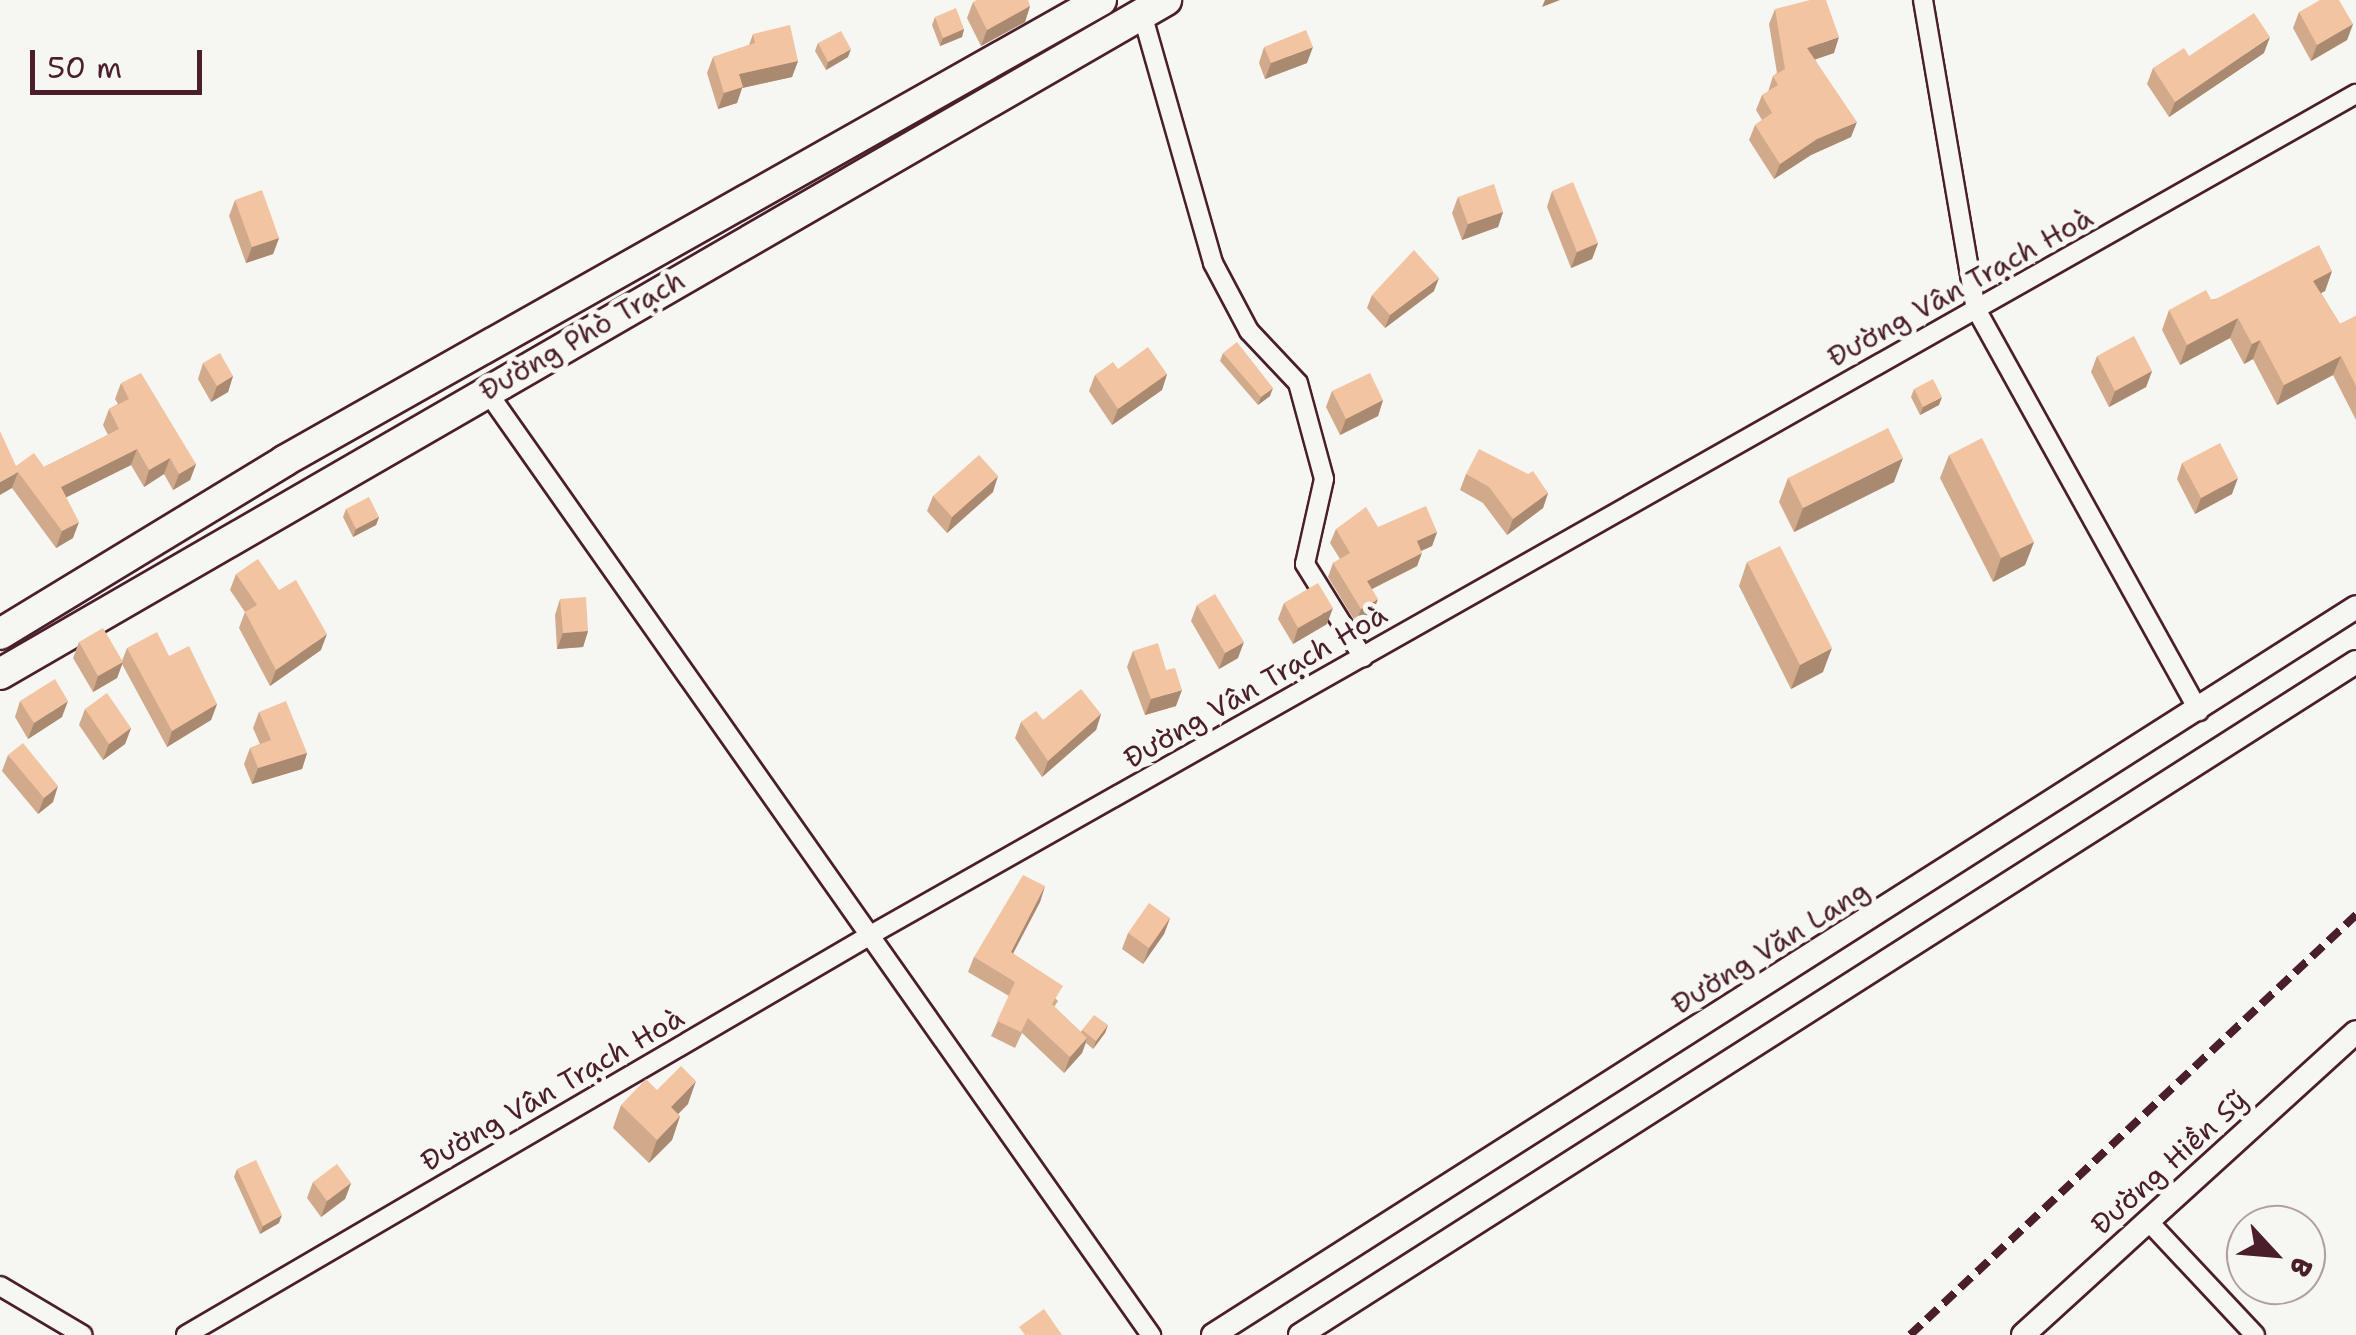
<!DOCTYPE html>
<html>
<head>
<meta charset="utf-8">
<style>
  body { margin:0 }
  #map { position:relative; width:2356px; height:1335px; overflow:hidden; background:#f6f6f2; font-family:"Shantell Sans",sans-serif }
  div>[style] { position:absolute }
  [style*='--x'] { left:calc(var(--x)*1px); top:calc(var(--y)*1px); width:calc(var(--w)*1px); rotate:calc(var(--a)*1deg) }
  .roads { filter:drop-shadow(2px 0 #4a1f2b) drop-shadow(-2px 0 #4a1f2b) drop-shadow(0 2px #4a1f2b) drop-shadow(0 -2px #4a1f2b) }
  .minor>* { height:18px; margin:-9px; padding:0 9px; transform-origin:9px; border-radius:9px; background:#f6f6f2 }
  .tertiary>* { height:22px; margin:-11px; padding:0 11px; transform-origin:11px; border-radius:11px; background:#f6f6f2 }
  .trunk>* { height:30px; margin:-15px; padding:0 15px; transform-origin:15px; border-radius:15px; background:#f6f6f2 }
  .rail>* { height:8px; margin-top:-4px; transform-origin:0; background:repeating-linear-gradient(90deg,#4a1f2b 0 15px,transparent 0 23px) }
  .wall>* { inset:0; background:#d1a98b }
  .shaded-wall>* { inset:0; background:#aa8971 }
  .building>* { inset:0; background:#f3c4a2 }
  span { translate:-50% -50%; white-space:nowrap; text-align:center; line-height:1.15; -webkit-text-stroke:10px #f6f6f2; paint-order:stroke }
  .street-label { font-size:28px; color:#4a1f2b }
  .north { position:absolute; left:2226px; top:1205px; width:100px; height:100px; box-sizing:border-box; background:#f6f6f2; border:2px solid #b1a0a2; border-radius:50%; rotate:116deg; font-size:28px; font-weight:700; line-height:40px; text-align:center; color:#4a1f2b }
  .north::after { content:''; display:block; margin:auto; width:35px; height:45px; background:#4a1f2b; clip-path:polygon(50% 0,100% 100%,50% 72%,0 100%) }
  .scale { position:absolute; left:30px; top:50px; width:172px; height:45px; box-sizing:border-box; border:5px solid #4a1f2b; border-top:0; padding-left:12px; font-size:30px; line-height:35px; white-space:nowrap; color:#4a1f2b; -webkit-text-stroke:8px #f6f6f2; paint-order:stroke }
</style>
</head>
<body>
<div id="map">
  <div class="roads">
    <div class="minor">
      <i style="--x:1923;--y:0;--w:314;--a:80.3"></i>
      <i style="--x:1976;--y:309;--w:460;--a:61"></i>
      <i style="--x:1141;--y:10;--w:263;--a:74.1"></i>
      <i style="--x:1213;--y:263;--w:77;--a:62.1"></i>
      <i style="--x:1249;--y:331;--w:71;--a:46.7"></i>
      <i style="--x:1298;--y:383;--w:99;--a:74.8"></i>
      <i style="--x:1324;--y:479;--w:87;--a:102.6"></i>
      <i style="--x:1305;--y:564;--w:110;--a:58.1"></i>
      <i style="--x:486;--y:390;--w:1156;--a:54.87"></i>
      <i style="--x:2149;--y:1222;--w:155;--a:46.8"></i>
      <i style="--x:0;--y:1286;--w:96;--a:30.6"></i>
      <i style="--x:186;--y:1335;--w:797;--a:-30.3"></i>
      <i style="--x:874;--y:933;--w:1703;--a:-29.52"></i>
    </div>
    <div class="tertiary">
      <i style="--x:1213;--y:1335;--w:1355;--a:-32.49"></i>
      <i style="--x:1300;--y:1335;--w:1252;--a:-32.51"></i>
      <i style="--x:2023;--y:1335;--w:450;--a:-42.3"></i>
    </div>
    <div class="trunk">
      <i style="--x:0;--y:634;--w:333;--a:-31.3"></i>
      <i style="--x:284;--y:461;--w:938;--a:-29.43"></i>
      <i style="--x:0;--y:674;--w:1347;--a:-30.03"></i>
    </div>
  </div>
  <div class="rail">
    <i style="--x:1910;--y:1335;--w:613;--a:-43.28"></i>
  </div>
  <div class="wall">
    <i style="clip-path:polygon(973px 2px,1030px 6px,1025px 22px,981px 46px,967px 18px)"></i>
    <i style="clip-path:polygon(1775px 9px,1834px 53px,1815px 59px,1851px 137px,1811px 155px,1774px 179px,1749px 140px,1755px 125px,1762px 120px,1756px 110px,1762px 95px,1768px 92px,1773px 76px,1777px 73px,1769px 24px)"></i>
    <i style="clip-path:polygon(2299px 12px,2353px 24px,2347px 40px,2311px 61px,2293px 28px)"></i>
    <i style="clip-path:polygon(935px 17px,964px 29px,962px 37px,940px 46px,932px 25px)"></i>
    <i style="clip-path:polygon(753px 34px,798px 61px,792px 77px,742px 88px,737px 103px,718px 109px,707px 73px,713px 57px,749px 45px)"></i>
    <i style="clip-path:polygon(818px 43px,848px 57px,826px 70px,815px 51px)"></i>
    <i style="clip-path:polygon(1264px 47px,1307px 63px,1265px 79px,1259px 63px)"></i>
    <i style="clip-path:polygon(2264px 53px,2169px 117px,2147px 84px,2153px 68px,2189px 56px)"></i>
    <i style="clip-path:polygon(1552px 191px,1598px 243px,1592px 259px,1571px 268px,1547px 207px)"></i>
    <i style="clip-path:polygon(1458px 197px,1503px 212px,1498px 227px,1462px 240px,1452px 213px)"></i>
    <i style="clip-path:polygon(235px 200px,279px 238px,273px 254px,246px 263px,229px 216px)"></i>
    <i style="clip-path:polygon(2332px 271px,2325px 291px,2321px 293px,2340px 324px,2356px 316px,2356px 420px,2333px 375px,2277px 405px,2253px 359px,2244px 364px,2230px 338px,2180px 365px,2162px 330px,2169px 310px)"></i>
    <i style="clip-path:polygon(1434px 291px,1385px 328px,1367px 308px,1372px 295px)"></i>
    <i style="clip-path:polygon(1223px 353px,1270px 396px,1258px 405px,1220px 361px)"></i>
    <i style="clip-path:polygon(2097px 356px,2152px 371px,2146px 387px,2109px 407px,2091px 372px)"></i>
    <i style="clip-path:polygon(203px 363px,233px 376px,228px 392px,211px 402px,198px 379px)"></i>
    <i style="clip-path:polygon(1118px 369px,1167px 374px,1162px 390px,1112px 425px,1089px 391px,1095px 375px)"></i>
    <i style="clip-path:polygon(121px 383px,196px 464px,190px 480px,173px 490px,164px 474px,144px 487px,131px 465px,66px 497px,73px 538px,56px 548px,12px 488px,16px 466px,44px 467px,108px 435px,103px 425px,109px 409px,118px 404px,115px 399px)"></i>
    <i style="clip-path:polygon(1914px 389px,1939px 405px,1920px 415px,1911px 397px)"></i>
    <i style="clip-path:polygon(1332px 391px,1383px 400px,1378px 416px,1340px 435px,1326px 407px)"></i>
    <i style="clip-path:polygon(1949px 455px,2034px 542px,2025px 565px,1993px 582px,1940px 478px)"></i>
    <i style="clip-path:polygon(2182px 463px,2232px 494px,2195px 514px,2177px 479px)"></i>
    <i style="clip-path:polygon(1466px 474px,1528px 474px,1548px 493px,1543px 508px,1507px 535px,1483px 503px,1460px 490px)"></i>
    <i style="clip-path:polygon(1788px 478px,1894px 482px,1794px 532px,1779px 502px)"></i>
    <i style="clip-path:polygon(993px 492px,947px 533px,927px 511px,933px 496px)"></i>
    <i style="clip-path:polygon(346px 509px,379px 517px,376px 525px,353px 537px,343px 517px)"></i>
    <i style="clip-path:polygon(1378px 527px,1437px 532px,1432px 546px,1421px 551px,1417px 566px,1372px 589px,1373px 613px,1356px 623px,1328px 577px,1333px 563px,1340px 559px,1330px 543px,1336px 529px)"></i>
    <i style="clip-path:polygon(1747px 562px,1823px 672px,1791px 689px,1739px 586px)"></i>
    <i style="clip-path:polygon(236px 574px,321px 650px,270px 686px,239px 628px,245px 612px,230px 590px)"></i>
    <i style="clip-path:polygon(560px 599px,588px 631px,583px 647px,557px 649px,555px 615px)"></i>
    <i style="clip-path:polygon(1284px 603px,1327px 624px,1293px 644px,1278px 619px)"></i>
    <i style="clip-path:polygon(1197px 605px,1238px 658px,1219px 669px,1191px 621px)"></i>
    <i style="clip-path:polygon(79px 642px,122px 661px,127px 648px,169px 656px,217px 704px,211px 720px,167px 747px,122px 664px,117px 678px,93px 692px,73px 658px)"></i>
    <i style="clip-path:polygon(1133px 651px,1176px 706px,1145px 715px,1127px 667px)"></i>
    <i style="clip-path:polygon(20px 701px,62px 717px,28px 739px,15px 717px)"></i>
    <i style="clip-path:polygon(85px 709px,131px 728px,125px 744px,103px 760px,79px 725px)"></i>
    <i style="clip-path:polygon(259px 712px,307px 753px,302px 769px,252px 784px,244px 764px,250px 748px,260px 744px,253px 728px)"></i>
    <i style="clip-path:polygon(1101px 714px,1096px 730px,1042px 777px,1015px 738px,1021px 722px)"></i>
    <i style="clip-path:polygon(8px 755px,53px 802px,38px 814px,2px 771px)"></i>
    <i style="clip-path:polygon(1045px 886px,1040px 902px,1013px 953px,1058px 1001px,1054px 1007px,1081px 1032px,1082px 1030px,1108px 1025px,1105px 1033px,1093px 1049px,1086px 1043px,1082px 1053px,1064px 1073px,1022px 1033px,1015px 1048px,991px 1036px,1009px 996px,968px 972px,974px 957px)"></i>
    <i style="clip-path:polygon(1170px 918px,1164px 934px,1143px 964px,1122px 949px,1128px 933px)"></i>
    <i style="clip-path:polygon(657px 1090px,688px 1104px,678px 1114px,680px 1116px,672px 1140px,649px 1163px,613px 1128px,621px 1105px)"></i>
    <i style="clip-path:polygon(237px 1169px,279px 1223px,260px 1234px,234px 1177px)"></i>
    <i style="clip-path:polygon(313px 1182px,351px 1183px,345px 1199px,321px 1217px,307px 1198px)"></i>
  </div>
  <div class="shaded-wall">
    <i style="clip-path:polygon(1545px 0,1560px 0,1542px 7px)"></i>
    <i style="clip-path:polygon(1030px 6px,1025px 22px,981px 46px,987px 30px)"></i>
    <i style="clip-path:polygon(2353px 24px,2347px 40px,2311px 61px,2317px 45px)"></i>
    <i style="clip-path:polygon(964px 29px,962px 37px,940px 46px,943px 38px)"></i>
    <i style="clip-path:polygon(1839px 37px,1834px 53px,1802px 64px,1807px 48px)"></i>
    <i style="clip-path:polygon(2270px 37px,2264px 53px,2169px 117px,2175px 102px)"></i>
    <i style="clip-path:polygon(1313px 47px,1307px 63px,1265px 79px,1271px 63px)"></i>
    <i style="clip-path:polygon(851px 49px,848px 57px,826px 70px,828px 62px)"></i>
    <i style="clip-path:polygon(798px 61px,792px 77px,742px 88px,737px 103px,718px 109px,724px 93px,739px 74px)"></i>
    <i style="clip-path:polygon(1857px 122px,1851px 137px,1811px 155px,1774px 179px,1780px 164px,1817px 139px)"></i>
    <i style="clip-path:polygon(1503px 212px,1498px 227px,1462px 240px,1468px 224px)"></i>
    <i style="clip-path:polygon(279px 238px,273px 254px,246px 263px,252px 247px)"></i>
    <i style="clip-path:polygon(1598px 243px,1592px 259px,1571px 268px,1577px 252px)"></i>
    <i style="clip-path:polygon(2332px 271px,2325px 291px,2306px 301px,2313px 281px)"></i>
    <i style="clip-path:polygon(1439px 278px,1434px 291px,1385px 328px,1390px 315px)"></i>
    <i style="clip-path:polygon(2238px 318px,2230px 338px,2180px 365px,2187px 345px)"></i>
    <i style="clip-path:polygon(2260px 340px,2253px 359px,2244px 364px,2252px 344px)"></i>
    <i style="clip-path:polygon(2341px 356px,2333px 375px,2277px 405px,2284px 385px)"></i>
    <i style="clip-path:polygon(2152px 371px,2146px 387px,2109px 407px,2115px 391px)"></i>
    <i style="clip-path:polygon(1167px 374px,1162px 390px,1112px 425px,1118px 409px)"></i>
    <i style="clip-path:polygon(233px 376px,228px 392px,211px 402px,217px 386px)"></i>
    <i style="clip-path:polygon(1273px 388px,1270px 396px,1258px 405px,1261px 397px)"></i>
    <i style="clip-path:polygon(1942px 397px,1939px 405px,1920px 415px,1923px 407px)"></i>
    <i style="clip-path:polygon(1383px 400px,1378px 416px,1340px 435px,1346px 419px)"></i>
    <i style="clip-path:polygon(137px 449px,131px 465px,55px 503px,61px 487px)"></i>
    <i style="clip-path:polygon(170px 458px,164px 474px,144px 487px,149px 470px)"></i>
    <i style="clip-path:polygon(1903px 458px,1894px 482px,1794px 532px,1803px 508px)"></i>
    <i style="clip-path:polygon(196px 464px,190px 480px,173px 490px,179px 474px)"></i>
    <i style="clip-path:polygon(18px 472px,12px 488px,0 495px,0 482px)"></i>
    <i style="clip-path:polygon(998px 476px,993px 492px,947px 533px,952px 517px)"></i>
    <i style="clip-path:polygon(2238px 478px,2232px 494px,2195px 514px,2201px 498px)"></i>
    <i style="clip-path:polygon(1548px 493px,1543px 508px,1507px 535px,1513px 519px)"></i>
    <i style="clip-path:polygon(379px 517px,376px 525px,353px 537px,356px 529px)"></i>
    <i style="clip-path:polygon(79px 522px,73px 538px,56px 548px,62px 531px)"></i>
    <i style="clip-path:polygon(1437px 532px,1432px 546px,1412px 555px,1417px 541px)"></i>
    <i style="clip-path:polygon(2034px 542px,2025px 565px,1993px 582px,2001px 558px)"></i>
    <i style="clip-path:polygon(1422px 553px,1417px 566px,1362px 594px,1367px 581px)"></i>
    <i style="clip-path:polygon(1378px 599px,1373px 613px,1356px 623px,1361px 609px)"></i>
    <i style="clip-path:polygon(1333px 608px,1327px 624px,1293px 644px,1298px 628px)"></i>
    <i style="clip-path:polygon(588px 631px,583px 647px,557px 649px,563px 633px)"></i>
    <i style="clip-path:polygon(327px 634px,321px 650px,270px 686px,276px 670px)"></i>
    <i style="clip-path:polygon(1244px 642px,1238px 658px,1219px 669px,1225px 653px)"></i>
    <i style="clip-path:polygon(1832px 648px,1823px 672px,1791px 689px,1800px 665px)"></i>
    <i style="clip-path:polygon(123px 662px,117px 678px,93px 692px,98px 676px)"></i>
    <i style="clip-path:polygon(1182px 690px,1176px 706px,1145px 715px,1151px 699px)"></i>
    <i style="clip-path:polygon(68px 701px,62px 717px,28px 739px,34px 723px)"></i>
    <i style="clip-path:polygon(217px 704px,211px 720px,167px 747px,172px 731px)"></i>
    <i style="clip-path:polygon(1101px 714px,1096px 730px,1042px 777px,1048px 761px)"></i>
    <i style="clip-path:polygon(131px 728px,125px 744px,103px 760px,109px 744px)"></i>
    <i style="clip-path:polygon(307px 753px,302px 769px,252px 784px,258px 768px)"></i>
    <i style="clip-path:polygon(58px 786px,53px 802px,38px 814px,44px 798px)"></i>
    <i style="clip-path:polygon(1045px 886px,1040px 902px,1006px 967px,1011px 952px)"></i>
    <i style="clip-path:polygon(1170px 918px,1164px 934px,1143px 964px,1149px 948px)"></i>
    <i style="clip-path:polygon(1108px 1025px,1105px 1033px,1093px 1049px,1096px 1041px)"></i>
    <i style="clip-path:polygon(1087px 1038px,1082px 1053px,1064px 1073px,1070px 1057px)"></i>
    <i style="clip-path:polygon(696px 1081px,688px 1104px,662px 1130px,671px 1107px)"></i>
    <i style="clip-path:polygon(680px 1116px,672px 1140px,649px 1163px,657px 1140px)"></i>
    <i style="clip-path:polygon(351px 1183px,345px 1199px,321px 1217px,327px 1201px)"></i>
    <i style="clip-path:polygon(282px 1215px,279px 1223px,260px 1234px,263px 1226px)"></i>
  </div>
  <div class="building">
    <i style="clip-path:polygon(977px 0,1028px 0,1030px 6px,987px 30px,973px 2px)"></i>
    <i style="clip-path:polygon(1810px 0,1826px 0,1839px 37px,1807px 48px,1857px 122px,1817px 139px,1780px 164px,1755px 125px,1772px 113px,1762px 95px,1778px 85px,1773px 76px,1785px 69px,1775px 9px)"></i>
    <i style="clip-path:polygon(2320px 0,2339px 0,2353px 24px,2317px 45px,2299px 12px)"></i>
    <i style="clip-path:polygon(956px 8px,964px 29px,943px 38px,935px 17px)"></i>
    <i style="clip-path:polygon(2254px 13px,2270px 37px,2175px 102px,2153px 68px,2184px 48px,2189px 56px)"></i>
    <i style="clip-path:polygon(790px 25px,798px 61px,739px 74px,743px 87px,724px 93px,713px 57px,755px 43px,753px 34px)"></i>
    <i style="clip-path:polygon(1306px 30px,1313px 47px,1271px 63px,1264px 47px)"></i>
    <i style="clip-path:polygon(841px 31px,851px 49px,828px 62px,818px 43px)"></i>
    <i style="clip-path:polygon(1573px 182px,1598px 243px,1577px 252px,1552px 191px)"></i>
    <i style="clip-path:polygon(1494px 184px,1503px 212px,1468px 224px,1458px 197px)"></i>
    <i style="clip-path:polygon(262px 190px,279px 238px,252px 247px,235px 200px)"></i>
    <i style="clip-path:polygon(2319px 245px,2332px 271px,2313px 281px,2340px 324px,2356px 316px,2356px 386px,2341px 356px,2284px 385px,2260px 340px,2252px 344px,2238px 318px,2187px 345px,2169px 310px,2206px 290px,2212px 301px)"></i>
    <i style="clip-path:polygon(1414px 250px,1439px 278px,1390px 315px,1372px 295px)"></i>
    <i style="clip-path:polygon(2134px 336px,2152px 371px,2115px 391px,2097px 356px)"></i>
    <i style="clip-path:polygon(1237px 342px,1273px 388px,1261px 397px,1223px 353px)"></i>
    <i style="clip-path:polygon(1148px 347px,1167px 374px,1118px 409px,1095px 375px,1113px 362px,1118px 369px)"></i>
    <i style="clip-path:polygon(220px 353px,233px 376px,217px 386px,203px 363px)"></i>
    <i style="clip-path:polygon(141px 373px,196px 464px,179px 474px,170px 458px,149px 470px,137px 449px,61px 487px,79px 522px,62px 531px,18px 472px,0 482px,0 431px,16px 466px,34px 453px,44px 467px,119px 429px,109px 409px,129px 399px,121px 383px)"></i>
    <i style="clip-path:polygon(1370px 373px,1383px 400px,1346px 419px,1332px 391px)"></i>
    <i style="clip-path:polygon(1933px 379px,1942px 397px,1923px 407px,1914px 389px)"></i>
    <i style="clip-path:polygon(1888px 428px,1903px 458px,1803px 508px,1788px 478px)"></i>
    <i style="clip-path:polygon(1982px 438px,2034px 542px,2001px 558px,1949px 455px)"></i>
    <i style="clip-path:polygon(2220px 443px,2238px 478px,2201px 498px,2182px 463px)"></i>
    <i style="clip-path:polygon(1479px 449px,1528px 474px,1533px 471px,1548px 493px,1513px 519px,1489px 487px,1466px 474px)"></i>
    <i style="clip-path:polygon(979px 455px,998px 476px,952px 517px,933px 496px)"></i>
    <i style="clip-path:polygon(369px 497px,379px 517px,356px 529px,346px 509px)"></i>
    <i style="clip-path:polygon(1426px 506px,1437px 532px,1417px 541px,1422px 553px,1367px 581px,1378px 599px,1361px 609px,1333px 563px,1350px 553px,1336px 529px,1366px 507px,1378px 527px)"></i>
    <i style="clip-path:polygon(1780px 546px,1832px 648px,1800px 665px,1747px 562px)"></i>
    <i style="clip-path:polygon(258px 559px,279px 590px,296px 580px,327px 634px,276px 670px,245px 612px,257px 605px,236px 574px)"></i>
    <i style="clip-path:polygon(1318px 583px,1333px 608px,1298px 628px,1284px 603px)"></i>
    <i style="clip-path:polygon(1215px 594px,1244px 642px,1225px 653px,1197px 605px)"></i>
    <i style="clip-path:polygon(586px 597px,588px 631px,563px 633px,560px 599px)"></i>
    <i style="clip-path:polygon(103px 628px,123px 662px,98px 676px,79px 642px)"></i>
    <i style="clip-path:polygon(157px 632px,169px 656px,189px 646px,217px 704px,172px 731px,127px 648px)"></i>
    <i style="clip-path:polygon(1158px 643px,1166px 670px,1175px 668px,1182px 690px,1151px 699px,1133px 651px)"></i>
    <i style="clip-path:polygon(55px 679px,68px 701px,34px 723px,20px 701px)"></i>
    <i style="clip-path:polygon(1081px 689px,1101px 714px,1048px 761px,1021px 722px,1036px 711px,1043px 720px)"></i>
    <i style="clip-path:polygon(107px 693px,131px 728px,109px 744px,85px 709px)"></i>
    <i style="clip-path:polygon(286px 701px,307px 753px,258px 768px,250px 748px,271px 740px,259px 712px)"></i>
    <i style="clip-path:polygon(23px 743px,58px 786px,44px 798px,8px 755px)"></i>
    <i style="clip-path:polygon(1023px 875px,1045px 886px,1011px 952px,1063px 986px,1052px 1004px,1087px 1038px,1070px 1057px,1028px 1018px,1021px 1032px,997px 1021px,1015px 982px,974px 957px)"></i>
    <i style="clip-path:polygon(1149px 903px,1170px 918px,1149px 948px,1128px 933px)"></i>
    <i style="clip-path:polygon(1094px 1015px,1108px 1025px,1096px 1041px,1082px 1030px)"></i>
    <i style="clip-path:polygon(681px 1066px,696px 1081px,671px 1107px,680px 1116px,657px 1140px,621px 1105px,646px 1079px,657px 1090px)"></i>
    <i style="clip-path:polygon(256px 1160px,282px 1215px,263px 1226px,237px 1169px)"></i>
    <i style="clip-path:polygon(337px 1164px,351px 1183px,327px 1201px,313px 1182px)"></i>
    <i style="clip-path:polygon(1044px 1309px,1062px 1335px,1025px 1335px,1019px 1327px)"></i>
  </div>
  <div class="street-label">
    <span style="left:1960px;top:287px;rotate:-29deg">Đường Vân Trạch Hoà</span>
    <span style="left:582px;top:335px;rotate:-30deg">Đường Phò Trạch</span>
    <span style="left:1255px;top:686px;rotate:-30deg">Đường Vân Trạch Hoà</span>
    <span style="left:1770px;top:947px;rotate:-32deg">Đường Văn Lang</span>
    <span style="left:552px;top:1089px;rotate:-30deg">Đường Vân Trạch Hoà</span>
    <span style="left:2169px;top:1162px;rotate:-42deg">Đường Hiền Sỹ</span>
  </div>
  <div class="north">B</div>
  <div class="scale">50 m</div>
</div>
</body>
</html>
